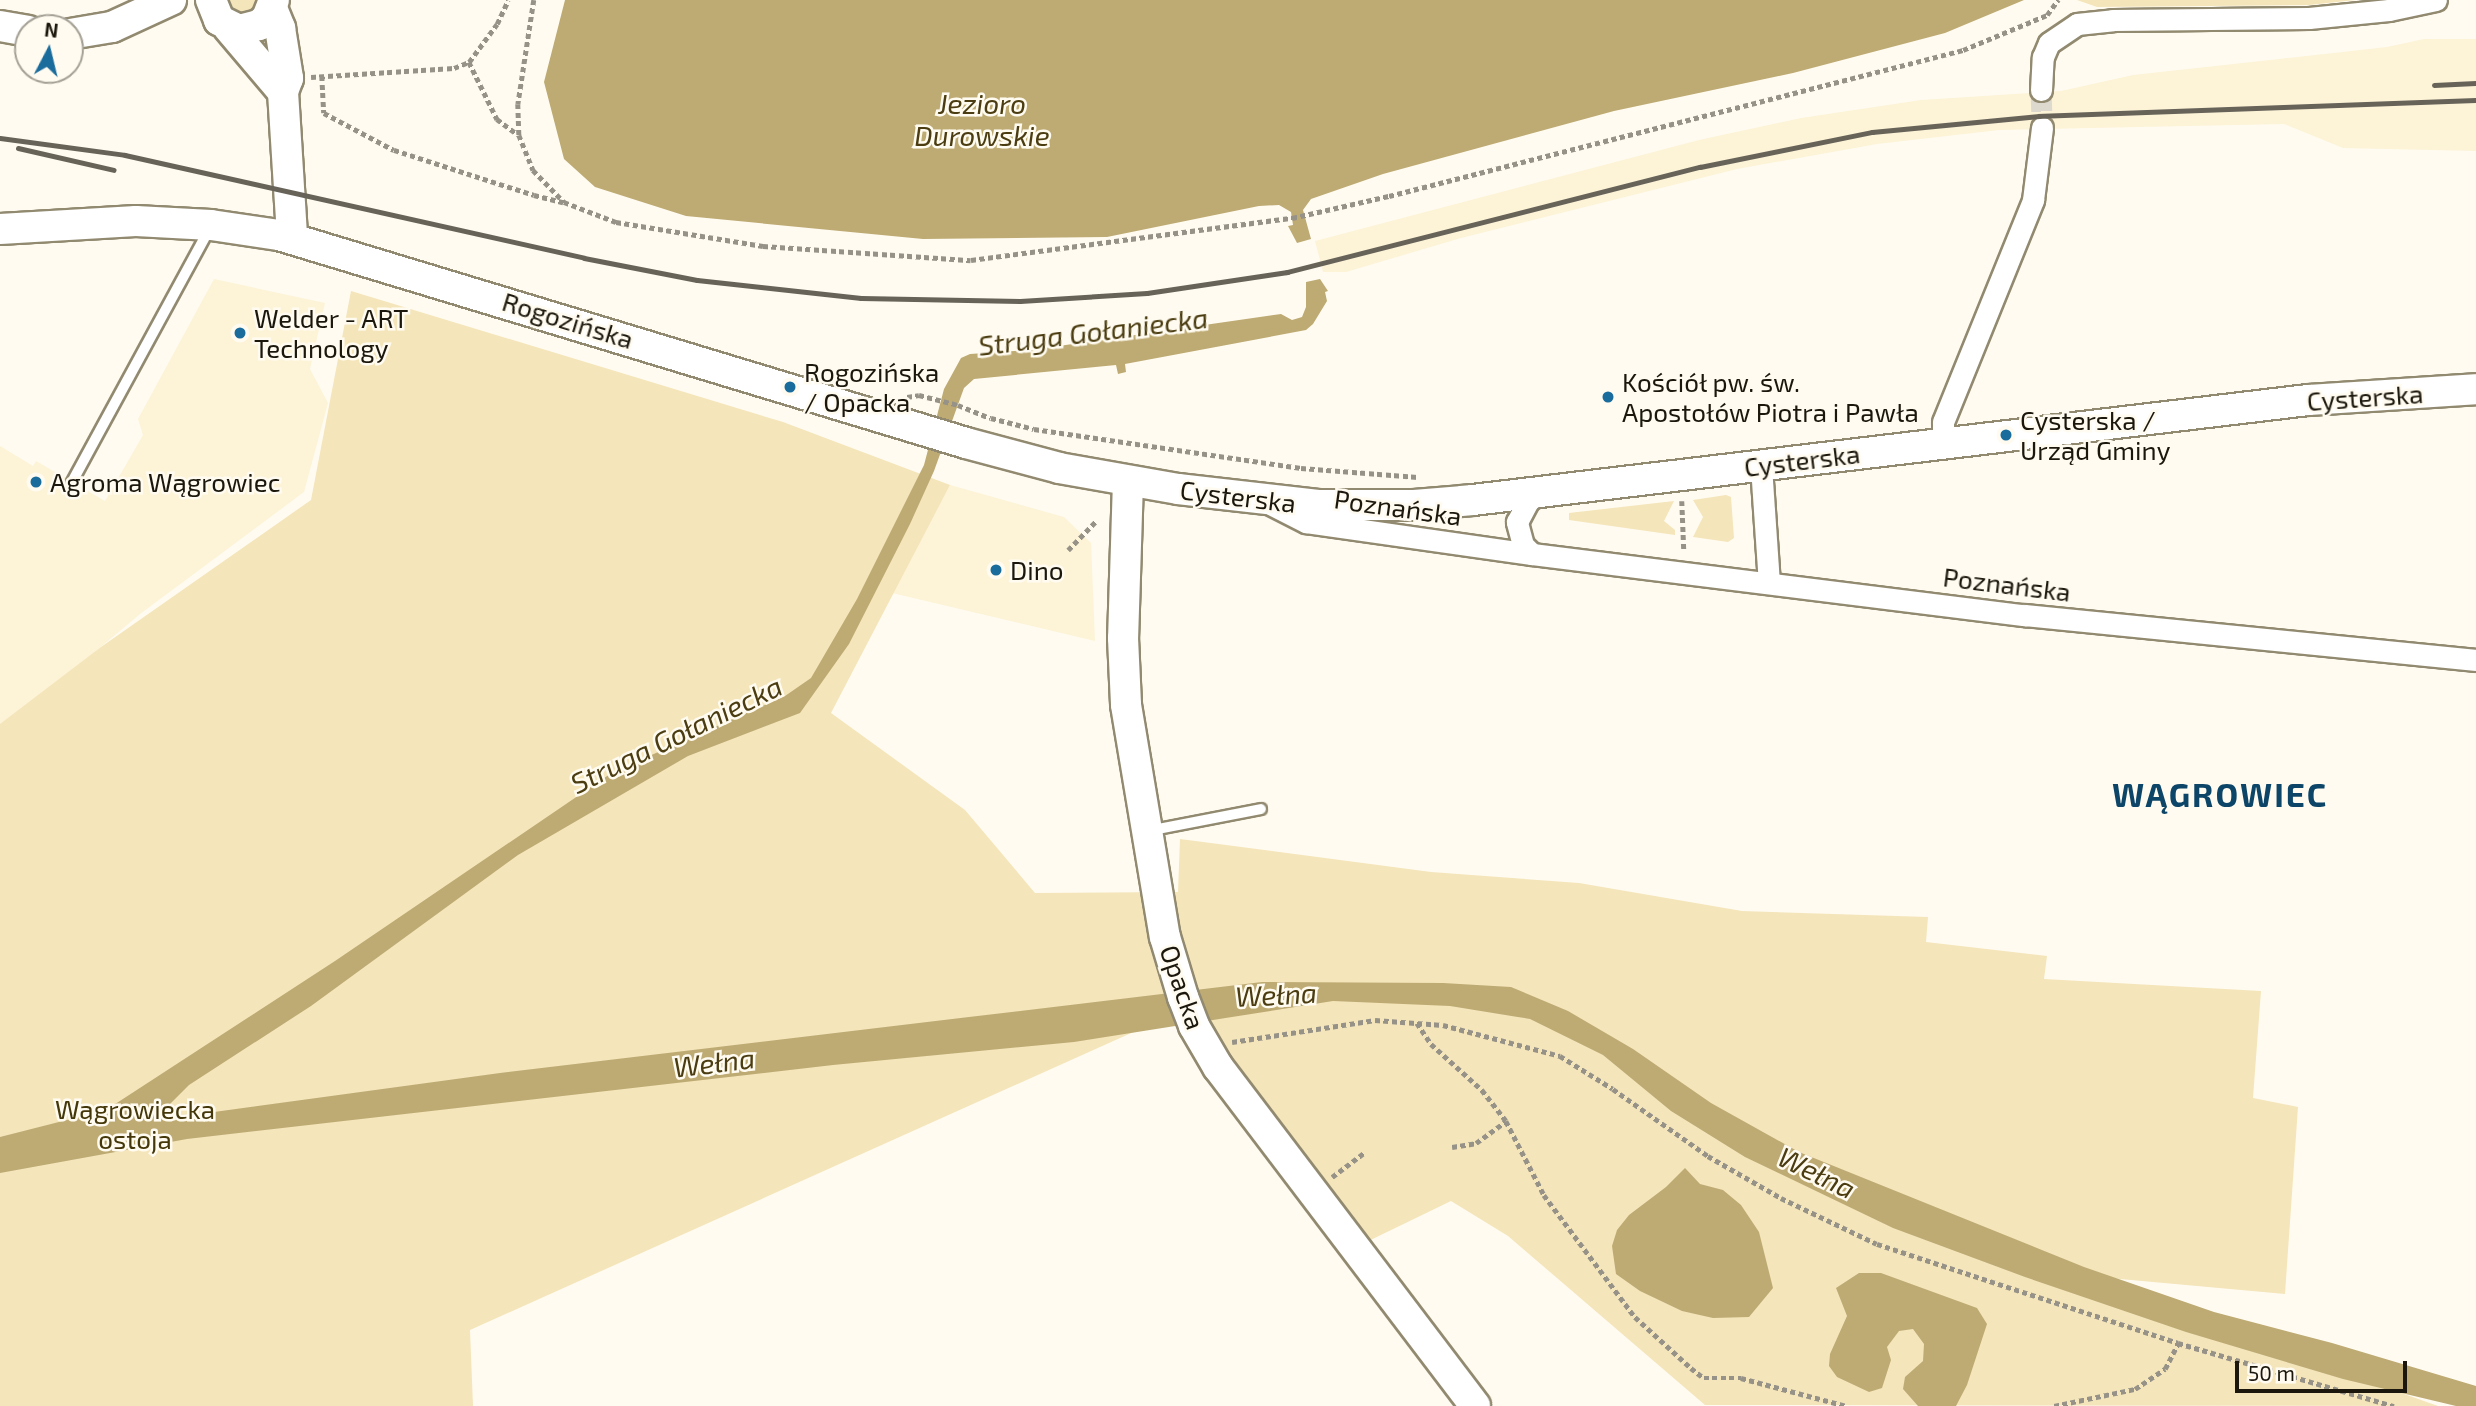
<!DOCTYPE html>
<html>
<head>
<meta charset="utf-8">
<style>
  body { margin:0 }
  #map { position:relative; width:2476px; height:1406px; overflow:hidden; background:#fffbf0; font-family:"Exo 2",sans-serif }
  div>[style] { position:absolute }
  [style*='--x'] { left:calc(var(--x)*1px); top:calc(var(--y)*1px); width:calc(var(--w)*1px); rotate:calc(var(--a)*1deg) }
  .built>* { inset:0; background:#fdf3d7 }
  .green>* { inset:0; background:#f4e5ba }
  .water>* { inset:0; background:#beab74 }
  .street-tunnel>* { height:21px; margin-top:-10.5px; transform-origin:0; background:repeating-linear-gradient(90deg,#ddd9ce 0 21px,transparent 0 31px) }
  .path>* { height:4.5px; margin-top:-2.25px; transform-origin:0; background:repeating-linear-gradient(90deg,#969287 0 5px,transparent 0 8.5px) }
  .roads { filter:drop-shadow(2px 0 #928a70) drop-shadow(-2px 0 #928a70) drop-shadow(0 2px #928a70) drop-shadow(0 -2px #928a70) }
  .lane>* { height:10px; margin:-5px; padding:0 5px; transform-origin:5px; border-radius:5px; background:#fff }
  .street>* { height:21px; margin:-10.5px; padding:0 10.5px; transform-origin:10.5px; border-radius:10.5px; background:#fff }
  .secondary>* { height:30px; margin:-15px; padding:0 15px; transform-origin:15px; border-radius:15px; background:#fff }
  .rail>* { height:5px; margin:-2.5px; padding:0 2.5px; transform-origin:2.5px; border-radius:2.5px; background:#676359 }
  .dots>* { width:19px; height:19px; translate:-50% -50%; box-sizing:border-box; border:4px solid #fffbf0; border-radius:50% }
  span { translate:-50% -50%; white-space:nowrap; text-align:center; line-height:1.15; -webkit-text-stroke:5px #fffbf0; paint-order:stroke }
  .poi-label { font-size:26px; color:#1b170d }
  .left { translate:0 -50%; text-align:left }
  .street-label { font-size:26px; color:#1b170d }
  .park-label { font-size:26px; color:#443709 }
  .water-label { font-size:28px; color:#4b3d11; font-style:italic }
  .district-label { font-size:33px; color:#0c4567; font-weight:700; letter-spacing:2px }
  .north { position:absolute; left:14px; top:14px; width:70px; height:70px; box-sizing:border-box; background:#fffbf0; border:2px solid #a4a095; border-radius:50%; rotate:7deg; font-size:19px; font-weight:700; line-height:28px; text-align:center; color:#1b170d }
  .north::after { content:''; display:block; margin:auto; width:24px; height:32px; background:#1a6c9d; clip-path:polygon(50% 0,100% 100%,50% 72%,0 100%) }
  .scale { position:absolute; left:2235px; top:1361px; width:172px; height:32px; box-sizing:border-box; border:4px solid #1b170d; border-top:0; padding-left:9px; font-size:21px; line-height:24px; white-space:nowrap; color:#1b170d; -webkit-text-stroke:5px #fffbf0; paint-order:stroke }
</style>
</head>
<body>
<div id="map">
  <div class="built">
    <i style="clip-path:polygon(2424px 39px,2476px 39px,2476px 151px,2343px 148px,2284px 124px,1999px 130px,1877px 144px,1737px 169px,1461px 238px,1346px 272px,1323px 272px,1315px 241px,1699px 140px,1801px 118px,1921px 100px,2061px 91px,2133px 75px,2387px 47px)"></i>
    <i style="clip-path:polygon(214px 279px,325px 303px,310px 369px,328px 403px,304px 492px,140px 614px,0 732px,0 446px,33px 466px,36px 461px,105px 501px,143px 435px,138px 419px)"></i>
    <i style="clip-path:polygon(950px 485px,1064px 517px,1091px 543px,1095px 641px,892px 593px)"></i>
  </div>
  <div class="green">
    <i style="clip-path:polygon(227px 0,260px 0,254px 11px,243px 15px,233px 11px)"></i>
    <i style="clip-path:polygon(2077px 0,2355px 0,2309px 5px,2097px 7px)"></i>
    <i style="clip-path:polygon(351px 291px,783px 422px,950px 485px,831px 713px,965px 810px,1035px 893px,1178px 892px,1180px 839px,1431px 872px,1579px 883px,1742px 911px,1928px 917px,1926px 942px,2047px 956px,2044px 979px,2261px 991px,2253px 1098px,2298px 1107px,2285px 1294px,2065px 1274px,2438px 1406px,1705px 1405px,1508px 1236px,1451px 1201px,1354px 1248px,1205px 1046px,1198px 1003px,470px 1330px,473px 1406px,0 1406px,0 724px,101px 647px,311px 500px)"></i>
    <i style="clip-path:polygon(1726px 495px,1731px 497px,1734px 538px,1728px 542px,1693px 537px,1703px 517px,1693px 500px)"></i>
    <i style="clip-path:polygon(1674px 501px,1664px 521px,1675px 530px,1675px 535px,1569px 520px,1569px 513px)"></i>
  </div>
  <div class="water">
    <i style="clip-path:polygon(565px 0,2024px 0,1945px 33px,1793px 73px,1614px 111px,1383px 174px,1311px 199px,1303px 210px,1311px 239px,1297px 243px,1288px 226px,1293px 225px,1291px 212px,1279px 205px,1259px 206px,1107px 237px,923px 239px,686px 216px,595px 187px,564px 159px,544px 82px)"></i>
    <i style="clip-path:polygon(1320px 279px,1328px 291px,1325px 292px,1327px 301px,1313px 324px,1306px 330px,1125px 364px,1126px 372px,1118px 374px,1116px 365px,974px 379px,964px 388px,934px 471px,910px 524px,849px 644px,800px 713px,688px 756px,518px 855px,311px 1006px,189px 1085px,170px 1104px,167px 1114px,192px 1115px,500px 1073px,1262px 982px,1443px 983px,1511px 987px,1568px 1011px,1633px 1049px,1711px 1103px,1799px 1152px,2084px 1267px,2214px 1312px,2332px 1343px,2476px 1386px,2476px 1406px,2456px 1406px,2343px 1379px,2186px 1332px,2025px 1277px,1893px 1228px,1745px 1157px,1671px 1111px,1603px 1055px,1530px 1019px,1450px 1006px,1333px 1001px,1074px 1042px,833px 1065px,187px 1139px,0 1173px,0 1137px,106px 1110px,335px 961px,613px 772px,785px 696px,811px 678px,857px 599px,924px 465px,944px 389px,961px 358px,970px 354px,1031px 350px,1281px 314px,1292px 320px,1302px 317px,1306px 307px,1306px 282px)"></i>
    <i style="clip-path:polygon(1685px 1168px,1700px 1184px,1723px 1190px,1741px 1205px,1759px 1232px,1773px 1288px,1749px 1317px,1713px 1318px,1682px 1311px,1640px 1291px,1616px 1274px,1612px 1246px,1617px 1230px,1629px 1215px,1666px 1187px)"></i>
    <i style="clip-path:polygon(1859px 1273px,1881px 1273px,1977px 1308px,1987px 1324px,1967px 1385px,1956px 1406px,1918px 1406px,1903px 1389px,1905px 1377px,1923px 1361px,1924px 1344px,1913px 1329px,1899px 1331px,1887px 1347px,1891px 1360px,1882px 1388px,1869px 1392px,1837px 1377px,1829px 1366px,1830px 1354px,1847px 1316px,1836px 1288px)"></i>
  </div>
  <div class="street-tunnel">
    <i style="--x:2041;--y:90;--w:38;--a:88"></i>
  </div>
  <div class="path">
    <i style="--x:534;--y:0;--w:105;--a:98.7"></i>
    <i style="--x:518;--y:104;--w:31;--a:88"></i>
    <i style="--x:519;--y:135;--w:38;--a:68"></i>
    <i style="--x:533;--y:170;--w:45;--a:45.9"></i>
    <i style="--x:564;--y:202;--w:56;--a:21"></i>
    <i style="--x:616;--y:222;--w:149;--a:9.3"></i>
    <i style="--x:763;--y:246;--w:208;--a:3.9"></i>
    <i style="--x:971;--y:260;--w:324;--a:-7.5"></i>
    <i style="--x:1292;--y:218;--w:99;--a:-12.8"></i>
    <i style="--x:1389;--y:196;--w:592;--a:-14.27"></i>
    <i style="--x:1963;--y:50;--w:91;--a:-22.6"></i>
    <i style="--x:2047;--y:15;--w:19;--a:-54"></i>
    <i style="--x:469;--y:62;--w:64;--a:63.8"></i>
    <i style="--x:497;--y:119;--w:26;--a:37"></i>
    <i style="--x:322;--y:76;--w:37;--a:87"></i>
    <i style="--x:324;--y:113;--w:79;--a:27.9"></i>
    <i style="--x:394;--y:150;--w:147;--a:17.8"></i>
    <i style="--x:534;--y:195;--w:30;--a:14"></i>
    <i style="--x:311;--y:77;--w:143;--a:-3.6"></i>
    <i style="--x:454;--y:68;--w:16;--a:-22"></i>
    <i style="--x:469;--y:62;--w:47;--a:-53.6"></i>
    <i style="--x:497;--y:24;--w:26;--a:-65"></i>
    <i style="--x:907;--y:397;--w:12;--a:-9"></i>
    <i style="--x:919;--y:395;--w:40;--a:14.4"></i>
    <i style="--x:958;--y:405;--w:35;--a:22"></i>
    <i style="--x:991;--y:418;--w:44;--a:14.3"></i>
    <i style="--x:1034;--y:429;--w:270;--a:8.3"></i>
    <i style="--x:1301;--y:468;--w:117;--a:4.4"></i>
    <i style="--x:1682;--y:501;--w:50;--a:87.7"></i>
    <i style="--x:1068;--y:550;--w:40;--a:-46"></i>
    <i style="--x:1417;--y:1023;--w:25;--a:56"></i>
    <i style="--x:1431;--y:1044;--w:69;--a:42"></i>
    <i style="--x:1482;--y:1090;--w:39;--a:52"></i>
    <i style="--x:1506;--y:1121;--w:83;--a:62.8"></i>
    <i style="--x:1544;--y:1195;--w:152;--a:53.3"></i>
    <i style="--x:1635;--y:1317;--w:76;--a:42.3"></i>
    <i style="--x:1691;--y:1368;--w:16;--a:38"></i>
    <i style="--x:1704;--y:1378;--w:37;--a:0"></i>
    <i style="--x:1741;--y:1378;--w:109;--a:14.9"></i>
    <i style="--x:1232;--y:1042;--w:145;--a:-8.7"></i>
    <i style="--x:1375;--y:1020;--w:68;--a:4.2"></i>
    <i style="--x:1443;--y:1025;--w:121;--a:14.8"></i>
    <i style="--x:1560;--y:1056;--w:62;--a:31.9"></i>
    <i style="--x:1613;--y:1089;--w:116;--a:35.2"></i>
    <i style="--x:1708;--y:1156;--w:84;--a:29.9"></i>
    <i style="--x:1781;--y:1198;--w:106;--a:25.6"></i>
    <i style="--x:1877;--y:1244;--w:317;--a:18.2"></i>
    <i style="--x:2178;--y:1343;--w:225;--a:16.3"></i>
    <i style="--x:1452;--y:1147;--w:24;--a:-9"></i>
    <i style="--x:1476;--y:1143;--w:37;--a:-36"></i>
    <i style="--x:1332;--y:1177;--w:41;--a:-37.1"></i>
    <i style="--x:2054;--y:1406;--w:83;--a:-11.9"></i>
    <i style="--x:2135;--y:1389;--w:36;--a:-34"></i>
    <i style="--x:2165;--y:1369;--w:29;--a:-63"></i>
  </div>
  <div class="roads">
    <div class="lane">
      <i style="--x:72;--y:482;--w:289;--a:-61.5"></i>
      <i style="--x:1148;--y:831;--w:115;--a:-11"></i>
    </div>
    <div class="street">
      <i style="--x:2041;--y:90;--w:33;--a:-87"></i>
      <i style="--x:2043;--y:57;--w:15;--a:-67"></i>
      <i style="--x:2049;--y:43;--w:34;--a:-34"></i>
      <i style="--x:2077;--y:24;--w:36;--a:-6"></i>
      <i style="--x:2113;--y:20;--w:196;--a:-0.6"></i>
      <i style="--x:2309;--y:18;--w:80;--a:-5.7"></i>
      <i style="--x:2389;--y:10;--w:48;--a:-12"></i>
      <i style="--x:1943;--y:442;--w:20;--a:-90"></i>
      <i style="--x:1943;--y:422;--w:240;--a:-67.9"></i>
      <i style="--x:2033;--y:200;--w:73;--a:-82.9"></i>
      <i style="--x:1761;--y:466;--w:116;--a:86.1"></i>
      <i style="--x:1272;--y:505;--w:38;--a:27"></i>
      <i style="--x:1306;--y:522;--w:228;--a:8.1"></i>
      <i style="--x:1532;--y:554;--w:497;--a:7.1"></i>
      <i style="--x:2025;--y:615;--w:453;--a:5.7"></i>
      <i style="--x:1532;--y:554;--w:13;--a:-135"></i>
      <i style="--x:1523;--y:545;--w:24;--a:-105"></i>
      <i style="--x:1517;--y:522;--w:24;--a:-62"></i>
      <i style="--x:1528;--y:501;--w:14;--a:-36"></i>
    </div>
    <div class="secondary">
      <i style="--x:211;--y:0;--w:22;--a:68"></i>
      <i style="--x:219;--y:20;--w:22;--a:27"></i>
      <i style="--x:239;--y:30;--w:21;--a:-14"></i>
      <i style="--x:259;--y:25;--w:11;--a:-41"></i>
      <i style="--x:267;--y:18;--w:19;--a:-69"></i>
      <i style="--x:272;--y:8;--w:22;--a:68"></i>
      <i style="--x:280;--y:28;--w:51;--a:80.9"></i>
      <i style="--x:288;--y:78;--w:15;--a:110"></i>
      <i style="--x:283;--y:92;--w:145;--a:86.4"></i>
      <i style="--x:0;--y:26;--w:28;--a:10"></i>
      <i style="--x:228;--y:27;--w:85;--a:49.8"></i>
      <i style="--x:70;--y:34;--w:43;--a:-9.5"></i>
      <i style="--x:112;--y:27;--w:65;--a:-24.6"></i>
      <i style="--x:0;--y:229;--w:136;--a:-3.4"></i>
      <i style="--x:136;--y:221;--w:75;--a:3.1"></i>
      <i style="--x:211;--y:225;--w:69;--a:8.4"></i>
      <i style="--x:279;--y:235;--w:718;--a:16.84"></i>
      <i style="--x:966;--y:443;--w:96;--a:15"></i>
      <i style="--x:1059;--y:468;--w:121;--a:10"></i>
      <i style="--x:1178;--y:489;--w:141;--a:6.5"></i>
      <i style="--x:1318;--y:505;--w:96;--a:0"></i>
      <i style="--x:1414;--y:505;--w:59;--a:-4.8"></i>
      <i style="--x:1473;--y:500;--w:841;--a:-6.83"></i>
      <i style="--x:2308;--y:400;--w:168;--a:-3.7"></i>
      <i style="--x:1128;--y:481;--w:157;--a:91.8"></i>
      <i style="--x:1123;--y:638;--w:67;--a:87.4"></i>
      <i style="--x:1126;--y:705;--w:235;--a:80.5"></i>
      <i style="--x:1165;--y:937;--w:63;--a:73.3"></i>
      <i style="--x:1183;--y:997;--w:31;--a:69"></i>
      <i style="--x:1194;--y:1026;--w:48;--a:59.7"></i>
      <i style="--x:1218;--y:1067;--w:425;--a:52.8"></i>
    </div>
  </div>
  <div class="rail">
    <i style="--x:2434;--y:85;--w:42;--a:-2.7"></i>
    <i style="--x:0;--y:138;--w:126;--a:7.7"></i>
    <i style="--x:125;--y:155;--w:470;--a:12.6"></i>
    <i style="--x:584;--y:258;--w:115;--a:11"></i>
    <i style="--x:697;--y:280;--w:165;--a:6.3"></i>
    <i style="--x:861;--y:298;--w:159;--a:1.1"></i>
    <i style="--x:1020;--y:301;--w:127;--a:-3.6"></i>
    <i style="--x:1147;--y:293;--w:142;--a:-8.5"></i>
    <i style="--x:1287;--y:272;--w:426;--a:-14.3"></i>
    <i style="--x:1700;--y:167;--w:176;--a:-11.5"></i>
    <i style="--x:1872;--y:132;--w:168;--a:-5.5"></i>
    <i style="--x:2039;--y:116;--w:437;--a:-2.1"></i>
    <i style="--x:18;--y:148;--w:98;--a:12.9"></i>
  </div>
  <div class="dots">
    <i style="left:240px;top:333px;background:#1a6c9d"></i>
    <i style="left:790px;top:387px;background:#1a6c9d"></i>
    <i style="left:1608px;top:397px;background:#1a6c9d"></i>
    <i style="left:2006px;top:435px;background:#1a6c9d"></i>
    <i style="left:36px;top:482px;background:#1a6c9d"></i>
    <i style="left:996px;top:570px;background:#1a6c9d"></i>
  </div>
  <div class="poi-label">
    <span class="left" style="left:254px;top:333px">Welder - ART<br>Technology</span>
    <span class="left" style="left:804px;top:387px">Rogozińska<br>/ Opacka</span>
    <span class="left" style="left:1622px;top:397px">Kościół pw. św.<br>Apostołów Piotra i Pawła</span>
    <span class="left" style="left:2020px;top:435px">Cysterska /<br>Urząd Gminy</span>
    <span class="left" style="left:50px;top:482px">Agroma Wągrowiec</span>
    <span class="left" style="left:1010px;top:570px">Dino</span>
  </div>
  <div class="street-label">
    <span style="left:568px;top:320px;rotate:17deg">Rogozińska</span>
    <span style="left:2365px;top:397px;rotate:-4deg">Cysterska</span>
    <span style="left:1802px;top:460px;rotate:-7deg">Cysterska</span>
    <span style="left:1238px;top:496px;rotate:7deg">Cysterska</span>
    <span style="left:1398px;top:507px;rotate:8deg">Poznańska</span>
    <span style="left:2007px;top:584px;rotate:7deg">Poznańska</span>
    <span style="left:1183px;top:987px;rotate:71deg">Opacka</span>
  </div>
  <div class="park-label">
    <span style="left:135px;top:1124px">Wągrowiecka<br>ostoja</span>
  </div>
  <div class="water-label">
    <span style="left:982px;top:119px">Jezioro<br>Durowskie</span>
    <span style="left:1093px;top:331px;rotate:-7deg">Struga Gołaniecka</span>
    <span style="left:676px;top:734px;rotate:-26deg">Struga Gołaniecka</span>
    <span style="left:1276px;top:994px;rotate:-3deg">Wełna</span>
    <span style="left:714px;top:1062px;rotate:-7deg">Wełna</span>
    <span style="left:1817px;top:1172px;rotate:26deg">Wełna</span>
  </div>
  <div class="district-label">
    <span style="left:2220px;top:795px">WĄGROWIEC</span>
  </div>
  <div class="north">N</div>
  <div class="scale">50 m</div>
</div>
</body>
</html>
